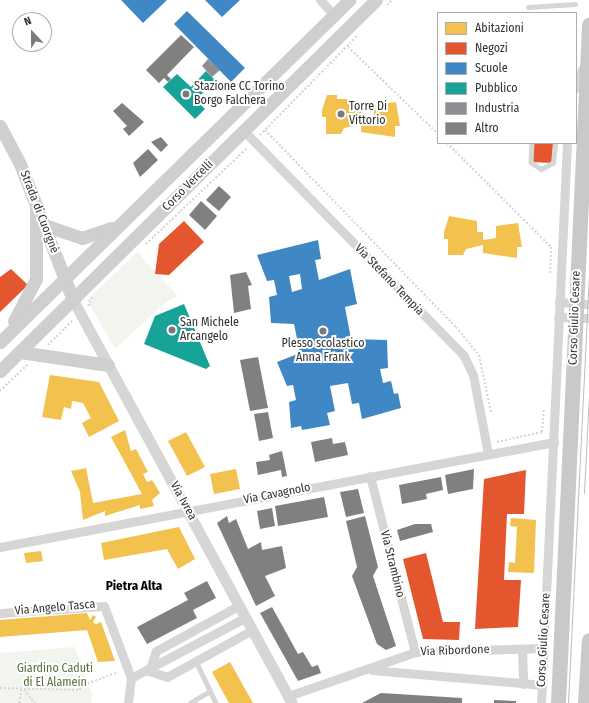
<!DOCTYPE html>
<html>
<head>
<meta charset="utf-8">
<style>
  body { margin:0 }
  #map { position:relative; width:589px; height:703px; overflow:hidden; background:#fff; font-family:"Fira Sans Condensed",sans-serif }
  div>[style] { position:absolute }
  [style*='--x'] { left:calc(var(--x)*1px); top:calc(var(--y)*1px); width:calc(var(--w)*1px); rotate:calc(var(--a)*1deg) }
  .green>* { inset:0; background:#f1f5ed }
  .homes>* { inset:0; background:#f2c14e }
  .shops>* { inset:0; background:#e4572e }
  .schools>* { inset:0; background:#3f88c5 }
  .public>* { inset:0; background:#17a398 }
  .industry>* { inset:0; background:#8d8d92 }
  .building>* { inset:0; background:#808080 }
  .path>* { height:2px; margin-top:-1px; transform-origin:0; background:repeating-linear-gradient(90deg,#d6d6d6 0 2px,transparent 0 4px) }
  .service>* { height:4.5px; margin:-2.25px; padding:0 2.25px; transform-origin:2.25px; border-radius:2.25px; background:#d6d6d6 }
  .minor>* { height:9px; margin:-4.5px; padding:0 4.5px; transform-origin:4.5px; border-radius:4.5px; background:#d6d6d6 }
  .tertiary>* { height:11px; margin:-5.5px; padding:0 5.5px; transform-origin:5.5px; border-radius:5.5px; background:#d6d6d6 }
  .secondary>* { height:13px; margin:-6.5px; padding:0 6.5px; transform-origin:6.5px; border-radius:6.5px; background:#cfcfcf }
  .primary>* { height:15px; margin:-7.5px; padding:0 7.5px; transform-origin:7.5px; border-radius:7.5px; background:#c9c9c9 }
  .tram>* { height:1px; margin:-0.5px; padding:0 0.5px; transform-origin:0.5px; border-radius:0.5px; background:#bebebe }
  .dots>* { width:11px; height:11px; translate:-50% -50%; box-sizing:border-box; border:2px solid #fff; border-radius:50% }
  span { translate:-50% -50%; white-space:nowrap; text-align:center; line-height:1.15; -webkit-text-stroke:4px #fff; paint-order:stroke }
  .poi-label { font-size:12px; color:#323232 }
  .left { translate:0 -50%; text-align:left }
  .street-label { font-size:12px; color:#323232 }
  .park-label { font-size:12px; color:#59703d }
  .neighbourhood-label { font-size:13px; color:#000; font-weight:700 }
  .legend { position:absolute; left:437px; top:12px; width:140px; height:132px; box-sizing:border-box; background:#fff; border:1px solid #adadad; margin:0; padding:5px 7px; list-style:none; font-size:12px; color:#323232 }
  .legend li { display:flex; align-items:center; gap:8px; height:20px }
  .legend b { width:20px; border:1px solid #adadad }
  .north { position:absolute; left:12px; top:12px; width:40px; height:40px; box-sizing:border-box; background:#fff; border:1px solid #adadad; border-radius:50%; rotate:338deg; font-size:11px; font-weight:700; line-height:16px; text-align:center; color:#323232 }
  .north::after { content:''; display:block; margin:auto; width:14px; height:18px; background:#7a7a7a; clip-path:polygon(50% 0,100% 100%,50% 72%,0 100%) }
</style>
</head>
<body>
<div id="map">
  <div class="green">
    <i style="clip-path:polygon(137px 252px,178px 296px,167px 301px,115px 349px,87px 300px)"></i>
    <i style="clip-path:polygon(75px 647px,92px 694px,91px 703px,0 703px,0 653px)"></i>
  </div>
  <div class="homes">
    <i style="clip-path:polygon(327px 95px,337px 95px,337px 99px,355px 99px,355px 111px,361px 111px,361px 119px,374px 116px,374px 105px,396px 102px,400px 126px,395px 126px,395px 137px,361px 132px,361px 124px,344px 128px,341px 134px,326px 134px,326px 117px,322px 117px,322px 110px)"></i>
    <i style="clip-path:polygon(449px 216px,477px 221px,477px 232px,483px 232px,483px 240px,496px 238px,496px 226px,518px 223px,522px 247px,517px 247px,517px 258px,483px 253px,483px 245px,466px 249px,463px 255px,448px 255px,448px 239px,444px 239px,444px 232px)"></i>
    <i style="clip-path:polygon(50px 375px,99px 382px,119px 421px,89px 437px,82px 423px,91px 418px,83px 403px,72px 401px,71px 409px,64px 407px,61px 420px,42px 417px)"></i>
    <i style="clip-path:polygon(125px 430px,131px 451px,136px 449px,148px 472px,143px 474px,147px 482px,152px 480px,160px 493px,152px 500px,154px 506px,140px 509px,140px 505px,105px 516px,105px 511px,83px 520px,80px 492px,71px 471px,86px 468px,93px 503px,142px 494px,111px 437px)"></i>
    <i style="clip-path:polygon(186px 432px,205px 467px,187px 476px,168px 441px)"></i>
    <i style="clip-path:polygon(236px 469px,240px 489px,214px 494px,210px 474px)"></i>
    <i style="clip-path:polygon(511px 518px,536px 520px,534px 573px,508px 572px,509px 562px,515px 563px,517px 527px,510px 526px)"></i>
    <i style="clip-path:polygon(179px 527px,195px 559px,178px 569px,167px 549px,104px 560px,101px 543px)"></i>
    <i style="clip-path:polygon(41px 551px,43px 561px,26px 563px,24px 553px)"></i>
    <i style="clip-path:polygon(87px 613px,90px 620px,93px 615px,96px 617px,93px 622px,96px 624px,101px 622px,115px 661px,98px 662px,87px 630px,0 637px,0 620px)"></i>
    <i style="clip-path:polygon(230px 662px,253px 703px,229px 703px,212px 672px)"></i>
  </div>
  <div class="shops">
    <i style="clip-path:polygon(531px 143px,553px 143px,552px 163px,530px 162px)"></i>
    <i style="clip-path:polygon(184px 221px,204px 242px,169px 275px,155px 274px,159px 244px)"></i>
    <i style="clip-path:polygon(11px 269px,28px 285px,0 312px,0 277px)"></i>
    <i style="clip-path:polygon(526px 470px,524px 514px,507px 514px,504px 580px,521px 580px,518px 627px,475px 629px,484px 479px)"></i>
    <i style="clip-path:polygon(426px 553px,443px 622px,460px 622px,459px 640px,423px 639px,403px 559px)"></i>
  </div>
  <div class="schools">
    <i style="clip-path:polygon(121px 0,167px 0,143px 23px)"></i>
    <i style="clip-path:polygon(205px 0,240px 0,222px 17px)"></i>
    <i style="clip-path:polygon(187px 11px,245px 68px,231px 82px,174px 24px)"></i>
    <i style="clip-path:polygon(evenodd,318px 240px,321px 259px,315px 260px,319px 280px,350px 269px,357px 304px,345px 307px,351px 339px,387px 340px,388px 368px,380px 369px,383px 383px,391px 381px,394px 394px,398px 393px,401px 408px,362px 419px,359px 403px,352px 404px,348px 383px,330px 386px,335px 411px,327px 413px,330px 425px,302px 430px,301px 426px,291px 428px,289px 402px,296px 400px,293px 385px,287px 386px,277px 362px,300px 353px,294px 324px,271px 323px,269px 297px,277px 295px,274px 280px,267px 281px,257px 255px,318px 240px,300px 274px,302px 289px,292px 292px,289px 276px,300px 274px)"></i>
  </div>
  <div class="public">
    <i style="clip-path:polygon(206px 71px,215px 80px,196px 100px,205px 109px,195px 119px,163px 87px,177px 74px,191px 87px)"></i>
    <i style="clip-path:polygon(184px 304px,210px 366px,206px 369px,144px 344px,155px 316px)"></i>
  </div>
  <div class="industry">
    <i style="clip-path:polygon(208px 59px,220px 70px,212px 77px,202px 66px)"></i>
  </div>
  <div class="building">
    <i style="clip-path:polygon(181px 35px,194px 47px,167px 75px,171px 79px,168px 82px,164px 78px,159px 83px,146px 70px)"></i>
    <i style="clip-path:polygon(122px 103px,144px 122px,129px 136px,123px 129px,127px 126px,113px 111px)"></i>
    <i style="clip-path:polygon(161px 137px,168px 145px,161px 152px,151px 142px)"></i>
    <i style="clip-path:polygon(148px 149px,158px 160px,140px 177px,133px 163px)"></i>
    <i style="clip-path:polygon(219px 186px,231px 197px,219px 211px,206px 200px)"></i>
    <i style="clip-path:polygon(201px 201px,217px 216px,205px 230px,189px 215px)"></i>
    <i style="clip-path:polygon(246px 272px,252px 285px,248px 286px,251px 309px,234px 313px,230px 275px)"></i>
    <i style="clip-path:polygon(258px 357px,268px 408px,250px 411px,240px 360px)"></i>
    <i style="clip-path:polygon(268px 412px,273px 438px,259px 441px,254px 414px)"></i>
    <i style="clip-path:polygon(332px 438px,333px 444px,345px 442px,348px 455px,315px 462px,311px 442px)"></i>
    <i style="clip-path:polygon(282px 451px,287px 476px,282px 477px,281px 470px,258px 475px,256px 462px,270px 460px,269px 455px)"></i>
    <i style="clip-path:polygon(474px 469px,473px 489px,448px 494px,445px 475px)"></i>
    <i style="clip-path:polygon(441px 477px,443px 490px,426px 494px,427px 499px,402px 504px,399px 485px)"></i>
    <i style="clip-path:polygon(358px 489px,364px 513px,346px 517px,340px 492px)"></i>
    <i style="clip-path:polygon(324px 497px,328px 517px,278px 526px,275px 506px)"></i>
    <i style="clip-path:polygon(272px 508px,275px 526px,260px 529px,257px 511px)"></i>
    <i style="clip-path:polygon(227px 516px,229px 523px,236px 519px,248px 549px,261px 542px,262px 550px,282px 546px,286px 568px,265px 576px,275px 596px,256px 606px,217px 523px)"></i>
    <i style="clip-path:polygon(365px 516px,378px 567px,373px 576px,396px 646px,386px 650px,377px 644px,352px 576px,357px 567px,346px 521px)"></i>
    <i style="clip-path:polygon(415px 524px,431px 524px,433px 532px,400px 541px,397px 530px)"></i>
    <i style="clip-path:polygon(207px 581px,216px 598px,193px 610px,197px 618px,147px 644px,137px 627px,188px 600px,184px 593px)"></i>
    <i style="clip-path:polygon(272px 607px,298px 654px,303px 652px,312px 667px,318px 665px,321px 673px,298px 681px,260px 613px)"></i>
    <i style="clip-path:polygon(381px 693px,462px 698px,462px 703px,362px 703px)"></i>
    <i style="clip-path:polygon(494px 700px,516px 701px,516px 703px,494px 703px)"></i>
  </div>
  <div class="path">
    <i style="--x:387;--y:5;--w:7;--a:-45"></i>
    <i style="--x:348;--y:47;--w:125;--a:44"></i>
    <i style="--x:265;--y:130;--w:274;--a:45.9"></i>
    <i style="--x:456;--y:327;--w:36;--a:51"></i>
    <i style="--x:479;--y:355;--w:59;--a:78.3"></i>
    <i style="--x:260;--y:135;--w:140;--a:-45.6"></i>
    <i style="--x:447;--y:143;--w:147;--a:45"></i>
    <i style="--x:551;--y:247;--w:27;--a:92"></i>
    <i style="--x:146;--y:244;--w:139;--a:-43.5"></i>
    <i style="--x:88;--y:306;--w:10;--a:-66"></i>
    <i style="--x:48;--y:345;--w:35;--a:-45"></i>
    <i style="--x:0;--y:391;--w:39;--a:-44"></i>
    <i style="--x:497;--y:442;--w:46;--a:-12.5"></i>
    <i style="--x:542;--y:432;--w:22;--a:-85"></i>
    <i style="--x:0;--y:688;--w:80;--a:1.4"></i>
    <i style="--x:80;--y:690;--w:4;--a:-90"></i>
    <i style="--x:80;--y:686;--w:41;--a:-19.7"></i>
    <i style="--x:24;--y:690;--w:17;--a:50"></i>
    <i style="--x:19;--y:703;--w:13;--a:-81"></i>
  </div>
  <div class="service">
    <i style="--x:528;--y:7;--w:47;--a:-3.7"></i>
    <i style="--x:532;--y:143;--w:19;--a:93"></i>
    <i style="--x:531;--y:162;--w:12;--a:35"></i>
    <i style="--x:541;--y:169;--w:13;--a:-27"></i>
    <i style="--x:553;--y:163;--w:20;--a:-84"></i>
    <i style="--x:196;--y:661;--w:47;--a:64.5"></i>
    <i style="--x:190;--y:703;--w:23;--a:-31"></i>
  </div>
  <div class="minor">
    <i style="--x:320;--y:0;--w:21;--a:47"></i>
    <i style="--x:576;--y:88;--w:20;--a:-72"></i>
    <i style="--x:244;--y:131;--w:315;--a:45.6"></i>
    <i style="--x:464;--y:356;--w:21;--a:65"></i>
    <i style="--x:473;--y:375;--w:80;--a:79.2"></i>
    <i style="--x:559;--y:302;--w:30;--a:4"></i>
    <i style="--x:558;--y:317;--w:31;--a:2"></i>
    <i style="--x:370;--y:476;--w:182;--a:75.7"></i>
    <i style="--x:0;--y:547;--w:564;--a:-10.73"></i>
    <i style="--x:238;--y:606;--w:94;--a:151.2"></i>
    <i style="--x:156;--y:651;--w:21;--a:109"></i>
    <i style="--x:149;--y:671;--w:19;--a:18"></i>
    <i style="--x:167;--y:677;--w:97;--a:-28.9"></i>
    <i style="--x:0;--y:613;--w:104;--a:-3.9"></i>
    <i style="--x:104;--y:606;--w:77;--a:69.4"></i>
    <i style="--x:131;--y:678;--w:25;--a:97"></i>
    <i style="--x:522;--y:649;--w:35;--a:88"></i>
    <i style="--x:372;--y:670;--w:171;--a:5"></i>
    <i style="--x:131;--y:678;--w:129;--a:-27.8"></i>
    <i style="--x:288;--y:696;--w:134;--a:-19.1"></i>
    <i style="--x:415;--y:652;--w:129;--a:-1.8"></i>
    <i style="--x:541;--y:703;--w:561;--a:-87.34"></i>
  </div>
  <div class="tertiary">
    <i style="--x:73;--y:300;--w:459;--a:61.5"></i>
  </div>
  <div class="secondary">
    <i style="--x:0;--y:126;--w:43;--a:62.2"></i>
    <i style="--x:20;--y:164;--w:146;--a:68.7"></i>
    <i style="--x:44;--y:225;--w:40;--a:18.9"></i>
    <i style="--x:82;--y:238;--w:31;--a:-19"></i>
    <i style="--x:14;--y:321;--w:47;--a:-62.4"></i>
    <i style="--x:36;--y:279;--w:69;--a:-90"></i>
    <i style="--x:0;--y:342;--w:489;--a:-44.4"></i>
    <i style="--x:20;--y:352;--w:89;--a:8.4"></i>
    <i style="--x:0;--y:371;--w:528;--a:-44.62"></i>
  </div>
  <div class="primary">
    <i style="--x:558;--y:703;--w:679;--a:-87.38"></i>
    <i style="--x:585;--y:703;--w:63;--a:-86.4"></i>
  </div>
  <div class="tram">
    <i style="--x:584;--y:493;--w:100;--a:-87.1"></i>
    <i style="--x:568;--y:703;--w:428;--a:-87.2"></i>
  </div>
  <div class="dots">
    <i style="left:186px;top:94px;background:#7a7a7a"></i>
    <i style="left:341px;top:114px;background:#7a7a7a"></i>
    <i style="left:172px;top:330px;background:#7a7a7a"></i>
    <i style="left:323px;top:331px;background:#7a7a7a"></i>
  </div>
  <div class="poi-label">
    <span class="left" style="left:194px;top:94px">Stazione CC Torino<br>Borgo Falchera</span>
    <span class="left" style="left:349px;top:114px">Torre Di<br>Vittorio</span>
    <span class="left" style="left:180px;top:330px">San Michele<br>Arcangelo</span>
    <span style="left:323px;top:351px">Plesso scolastico<br>Anna Frank</span>
  </div>
  <div class="street-label">
    <span style="left:188px;top:186px;rotate:-45deg">Corso Vercelli</span>
    <span style="left:39px;top:212px;rotate:69deg">Strada di Cuorgnè</span>
    <span style="left:389px;top:280px;rotate:46deg">Via Stefano Tempia</span>
    <span style="left:575px;top:318px;rotate:-88deg">Corso Giulio Cesare</span>
    <span style="left:277px;top:494px;rotate:-11deg">Via Cavagnolo</span>
    <span style="left:183px;top:501px;rotate:61deg">Via Ivrea</span>
    <span style="left:392px;top:564px;rotate:76deg">Via Strambino</span>
    <span style="left:55px;top:608px;rotate:-5deg">Via Angelo Tasca</span>
    <span style="left:544px;top:640px;rotate:-87deg">Corso Giulio Cesare</span>
    <span style="left:455px;top:651px;rotate:-2deg">Via Ribordone</span>
  </div>
  <div class="park-label">
    <span style="left:55px;top:676px">Giardino Caduti<br>di El Alamein</span>
  </div>
  <div class="neighbourhood-label">
    <span style="left:134px;top:586px">Pietra Alta</span>
  </div>
  <ul class="legend">
  <li><b style="height:11px;background:#f2c14e"></b>Abitazioni</li>
  <li><b style="height:11px;background:#e4572e"></b>Negozi</li>
  <li><b style="height:11px;background:#3f88c5"></b>Scuole</li>
  <li><b style="height:11px;background:#17a398"></b>Pubblico</li>
  <li><b style="height:11px;background:#8d8d92"></b>Industria</li>
  <li><b style="height:11px;background:#808080"></b>Altro</li>
  </ul>
  <div class="north">N</div>
</div>
</body>
</html>
